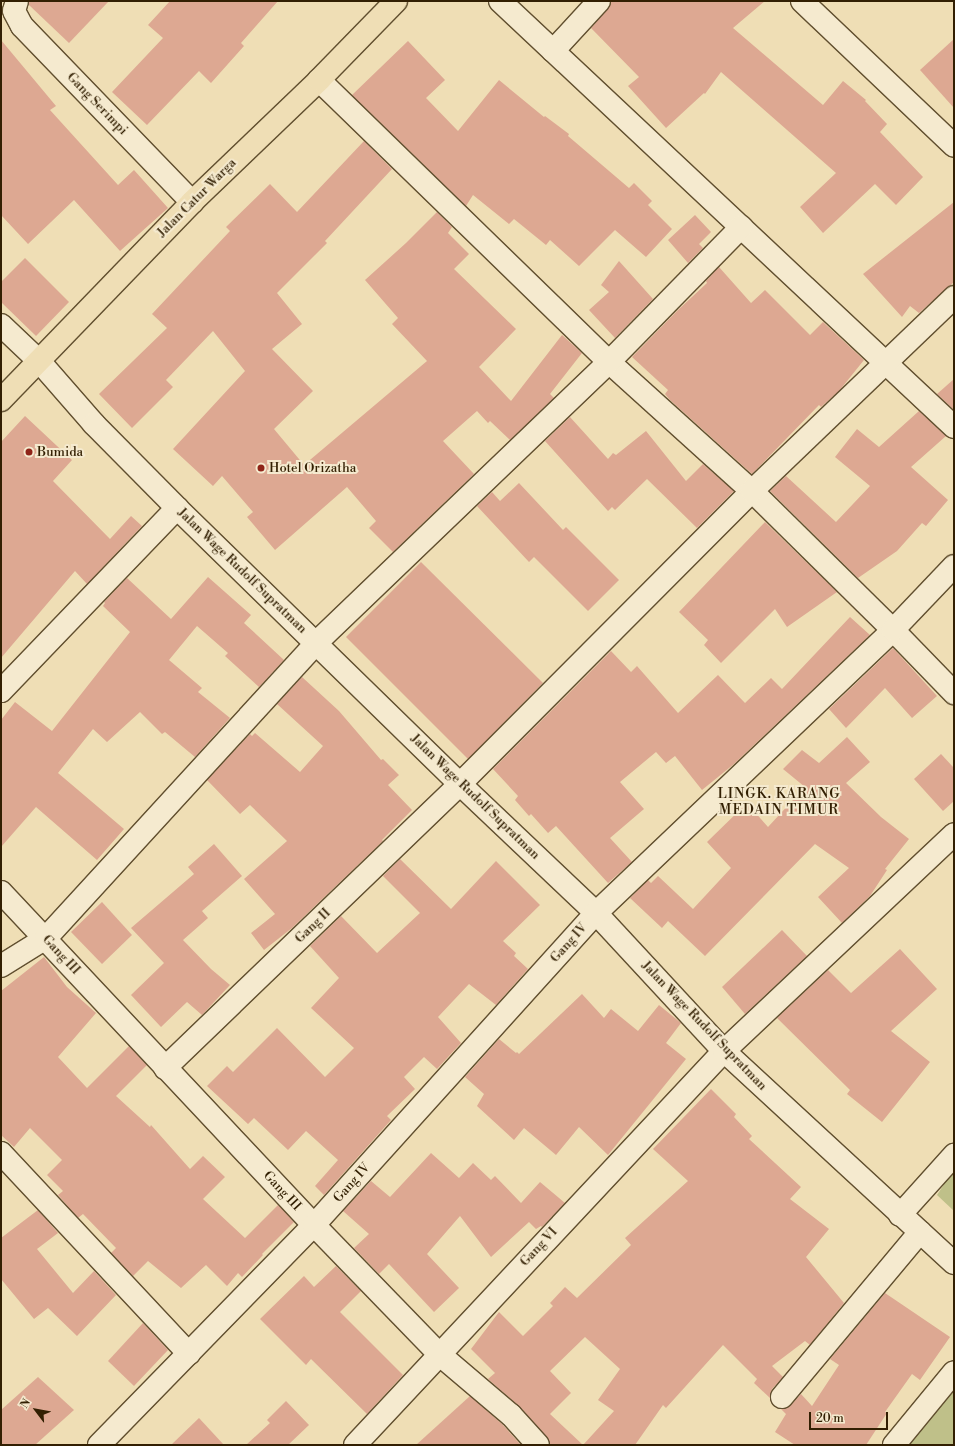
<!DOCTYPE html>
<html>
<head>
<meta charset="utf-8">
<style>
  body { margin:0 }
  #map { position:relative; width:955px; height:1446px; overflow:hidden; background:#efdeb5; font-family:"Libre Bodoni",serif }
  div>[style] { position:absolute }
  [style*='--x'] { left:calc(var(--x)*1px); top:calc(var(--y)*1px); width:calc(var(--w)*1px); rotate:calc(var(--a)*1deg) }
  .green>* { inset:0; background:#bfc089 }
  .building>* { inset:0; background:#dda892 }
  .roads { filter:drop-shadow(1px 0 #614f2f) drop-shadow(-1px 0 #614f2f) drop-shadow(0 1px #614f2f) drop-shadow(0 -1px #614f2f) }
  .minor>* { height:22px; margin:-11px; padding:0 11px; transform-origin:11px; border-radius:11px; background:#f5eacf }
  .major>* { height:22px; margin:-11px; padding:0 11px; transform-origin:11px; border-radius:11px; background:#efdeb5 }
  .dots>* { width:11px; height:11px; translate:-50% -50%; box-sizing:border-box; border:2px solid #f5eacf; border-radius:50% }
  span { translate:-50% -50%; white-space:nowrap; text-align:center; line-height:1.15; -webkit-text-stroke:4px #f5eacf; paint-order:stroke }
  .street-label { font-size:13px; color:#321f02 }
  .poi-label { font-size:13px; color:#321f02 }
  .left { translate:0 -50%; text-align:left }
  .neighbourhood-label { font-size:14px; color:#321f02; letter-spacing:1px }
  .frame { position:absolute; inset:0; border:2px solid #321f02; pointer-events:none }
  .north { position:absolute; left:16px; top:1390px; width:40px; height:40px; -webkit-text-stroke:3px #f5eacf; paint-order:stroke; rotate:302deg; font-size:11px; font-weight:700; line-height:16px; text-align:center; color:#321f02 }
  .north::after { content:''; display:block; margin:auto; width:14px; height:18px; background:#321f02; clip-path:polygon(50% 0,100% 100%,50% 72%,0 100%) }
  .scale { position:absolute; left:809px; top:1412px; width:79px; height:18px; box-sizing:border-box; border:2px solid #321f02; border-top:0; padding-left:5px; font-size:12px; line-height:14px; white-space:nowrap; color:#321f02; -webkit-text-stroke:3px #f5eacf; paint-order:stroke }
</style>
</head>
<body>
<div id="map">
  <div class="green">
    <i style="clip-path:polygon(954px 1169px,954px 1211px,937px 1195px)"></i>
    <i style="clip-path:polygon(954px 1387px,954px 1445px,908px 1445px)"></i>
  </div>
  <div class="building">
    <i style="clip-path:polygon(29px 1px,109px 1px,69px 43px,29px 5px)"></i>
    <i style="clip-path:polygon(170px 1px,278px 1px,241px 43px,244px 46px,211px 83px,199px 71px,147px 125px,112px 92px,163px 38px,148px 25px)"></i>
    <i style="clip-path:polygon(611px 1px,765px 1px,733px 28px,823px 105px,843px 81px,866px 100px,865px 101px,887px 124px,880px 132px,923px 177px,896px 205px,875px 184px,823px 233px,800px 207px,836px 173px,721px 72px,705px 94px,704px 93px,666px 128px,628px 86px,639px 77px,591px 28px,608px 9px)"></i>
    <i style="clip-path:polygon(954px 39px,954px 108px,920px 70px)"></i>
    <i style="clip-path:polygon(1px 40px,56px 106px,50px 110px,118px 185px,134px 170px,168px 208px,120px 251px,74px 200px,28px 244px,1px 215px)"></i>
    <i style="clip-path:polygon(408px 41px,445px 80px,426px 98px,458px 131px,499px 80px,544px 117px,545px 116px,569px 134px,568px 136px,629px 188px,634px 183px,652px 201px,648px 205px,672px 229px,646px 257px,615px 230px,579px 266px,550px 240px,546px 245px,514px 219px,509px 224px,473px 195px,466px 206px,352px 95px)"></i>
    <i style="clip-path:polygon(364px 141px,392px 169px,325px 241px,327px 243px,277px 293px,302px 324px,272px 349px,313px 391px,274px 429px,304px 465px,427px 361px,392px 324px,398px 318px,365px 280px,406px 243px,437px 212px,452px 227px,448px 233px,469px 254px,454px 269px,516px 329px,479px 367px,511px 401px,562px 335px,582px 353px,550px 394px,554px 398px,510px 440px,490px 421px,488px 423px,477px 411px,443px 441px,474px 474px,393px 552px,369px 528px,376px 521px,347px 487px,275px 550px,247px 517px,253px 512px,222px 476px,213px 486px,173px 449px,245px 371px,213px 331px,166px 380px,173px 387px,132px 428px,99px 394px,167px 328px,152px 314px,230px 231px,226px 227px,270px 184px,297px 212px)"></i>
    <i style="clip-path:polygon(954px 202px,954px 282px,919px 313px,910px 306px,902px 317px,863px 274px)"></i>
    <i style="clip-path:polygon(695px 215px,711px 232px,699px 244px,703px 248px,688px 263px,668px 240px)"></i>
    <i style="clip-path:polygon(25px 258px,69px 302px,36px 336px,1px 302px,1px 282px)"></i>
    <i style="clip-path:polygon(619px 261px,653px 299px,615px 338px,589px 310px,609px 292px,601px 285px)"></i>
    <i style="clip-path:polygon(719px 267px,751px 303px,765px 290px,810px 335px,823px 322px,864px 360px,839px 391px,821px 407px,819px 405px,752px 474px,670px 400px,665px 394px,668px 390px,632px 357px,678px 310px,707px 283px,706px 281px)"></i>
    <i style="clip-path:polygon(954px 379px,954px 410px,937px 394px)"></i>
    <i style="clip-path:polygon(919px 411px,946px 436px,911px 467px,948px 500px,926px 526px,922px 523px,897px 551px,858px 578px,770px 491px,786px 476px,836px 522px,870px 486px,835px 457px,857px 429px,879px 447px)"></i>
    <i style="clip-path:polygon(25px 416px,72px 460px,53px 481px,110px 539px,131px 516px,142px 526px,87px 584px,75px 571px,1px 658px,1px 442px)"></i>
    <i style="clip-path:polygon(570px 417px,608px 459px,613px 453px,616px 455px,646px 431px,686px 481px,703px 464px,734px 491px,697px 528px,647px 479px,615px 510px,612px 507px,608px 511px,545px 441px)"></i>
    <i style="clip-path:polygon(519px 483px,563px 530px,566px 527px,619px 580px,588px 611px,534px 557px,529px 562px,477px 506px,492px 492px,500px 501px)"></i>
    <i style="clip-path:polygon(765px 522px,837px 592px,787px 627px,775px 609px,721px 663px,704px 645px,708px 640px,679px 612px)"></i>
    <i style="clip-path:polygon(421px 562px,543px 683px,468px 759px,346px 637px)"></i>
    <i style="clip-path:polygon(208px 577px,251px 615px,244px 623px,284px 660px,259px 687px,225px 656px,228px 653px,197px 626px,169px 660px,202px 688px,198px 692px,230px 718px,195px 757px,165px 732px,162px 734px,140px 712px,107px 742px,93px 729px,58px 773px,124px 829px,97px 860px,36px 807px,1px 847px,1px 720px,15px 702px,52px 731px,130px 632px,103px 606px,105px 603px,104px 602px,127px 578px,171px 619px)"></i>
    <i style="clip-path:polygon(850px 617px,870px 635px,734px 764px,702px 790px,675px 756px,666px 763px,656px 752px,620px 782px,644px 809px,610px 838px,632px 862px,608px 883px,556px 826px,548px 833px,531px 814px,529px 816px,515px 800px,518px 796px,493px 769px,611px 651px,631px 672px,637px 666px,678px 713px,718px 675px,745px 703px,771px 678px,782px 689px)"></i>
    <i style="clip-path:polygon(893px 648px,937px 696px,912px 718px,885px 688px,846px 728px,829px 709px)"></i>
    <i style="clip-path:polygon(302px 677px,339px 711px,381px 760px,383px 759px,399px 775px,388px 785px,412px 810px,382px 840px,383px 841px,292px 928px,264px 950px,251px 933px,275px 914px,244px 879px,287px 841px,250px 805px,240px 814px,207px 780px,250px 734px,252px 736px,255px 733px,300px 772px,323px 746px,277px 704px)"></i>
    <i style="clip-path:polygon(847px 737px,870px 762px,846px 783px,881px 817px,909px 839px,885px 869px,887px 870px,870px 896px,842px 923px,818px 897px,849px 868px,815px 844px,705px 956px,668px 921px,662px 928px,630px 898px,648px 880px,651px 883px,658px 876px,693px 909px,731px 868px,707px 842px,747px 803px,768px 827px,805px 787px,783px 769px,802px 750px,819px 763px)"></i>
    <i style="clip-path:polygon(941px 754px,954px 768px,954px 801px,943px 811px,914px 779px)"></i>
    <i style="clip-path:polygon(214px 844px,242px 876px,202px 911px,208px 918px,183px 940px,211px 969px,230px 985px,202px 1015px,187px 1002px,161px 1027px,131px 995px,164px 963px,131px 928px,194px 874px,188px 867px)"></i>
    <i style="clip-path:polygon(400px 859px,451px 909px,496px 861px,540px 905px,503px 941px,516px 953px,514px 956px,528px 969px,496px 1005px,469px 984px,438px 1017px,461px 1043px,437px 1069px,424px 1057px,404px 1077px,415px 1089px,387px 1116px,391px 1120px,324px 1195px,315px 1186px,338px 1160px,306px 1131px,288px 1150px,254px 1118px,248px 1124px,207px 1086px,227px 1066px,233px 1072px,277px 1028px,325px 1077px,354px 1048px,311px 1008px,339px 978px,310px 946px,341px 916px,377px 953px,420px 913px,383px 876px)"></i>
    <i style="clip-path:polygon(102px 902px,132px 935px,102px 964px,71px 932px)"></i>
    <i style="clip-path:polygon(782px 930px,807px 956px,745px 1014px,722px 987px)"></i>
    <i style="clip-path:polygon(900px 949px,937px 989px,891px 1031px,930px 1062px,882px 1122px,847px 1094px,850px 1090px,777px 1018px,828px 970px,851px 993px)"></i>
    <i style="clip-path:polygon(44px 957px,67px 987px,96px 1013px,58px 1057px,87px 1088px,129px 1046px,147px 1065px,116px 1096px,150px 1127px,151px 1125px,190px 1169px,203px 1156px,225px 1177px,203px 1199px,245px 1238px,278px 1205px,294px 1222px,262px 1254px,263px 1255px,242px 1277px,238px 1273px,227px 1286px,206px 1265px,181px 1288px,148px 1261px,133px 1276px,111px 1253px,116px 1248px,83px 1214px,78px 1218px,58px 1195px,63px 1191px,47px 1175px,62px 1160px,30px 1128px,14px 1147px,1px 1135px,1px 991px)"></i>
    <i style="clip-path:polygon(582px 994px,604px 1018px,611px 1009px,638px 1031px,659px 1005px,681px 1023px,666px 1043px,686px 1059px,608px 1155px,579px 1127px,556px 1155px,524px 1128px,514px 1140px,477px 1106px,484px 1094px,465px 1077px,499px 1039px,516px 1053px,517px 1052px,519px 1054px)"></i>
    <i style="clip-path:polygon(711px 1089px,736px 1114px,734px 1117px,752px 1136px,749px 1139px,801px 1187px,790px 1199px,829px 1229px,806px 1257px,844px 1303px,810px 1345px,805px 1341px,772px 1366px,783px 1377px,772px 1389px,770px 1398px,754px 1383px,757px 1379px,723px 1345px,666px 1408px,663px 1405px,635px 1445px,583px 1445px,614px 1411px,598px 1400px,620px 1369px,585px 1337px,550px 1371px,571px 1393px,550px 1414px,583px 1445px,550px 1445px,547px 1437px,520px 1407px,488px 1379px,495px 1373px,471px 1349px,499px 1312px,523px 1336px,553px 1306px,550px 1303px,565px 1287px,577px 1298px,631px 1245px,625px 1238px,688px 1181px,653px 1149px)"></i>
    <i style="clip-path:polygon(431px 1153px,459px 1178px,473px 1163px,491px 1180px,495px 1176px,521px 1203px,540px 1182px,565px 1203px,542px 1227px,541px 1226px,536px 1229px,529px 1222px,491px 1257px,460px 1216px,427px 1254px,459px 1288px,434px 1312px,389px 1264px,379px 1274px,354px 1248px,369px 1234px,343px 1211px,371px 1181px,390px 1197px)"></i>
    <i style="clip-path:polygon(38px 1210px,58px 1233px,37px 1249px,73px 1293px,94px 1271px,116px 1295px,77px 1336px,48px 1308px,34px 1319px,1px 1279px,1px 1238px)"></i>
    <i style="clip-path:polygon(336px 1266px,361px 1291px,340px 1312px,403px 1375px,367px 1414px,311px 1359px,306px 1365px,260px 1319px,304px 1276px,314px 1287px)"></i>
    <i style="clip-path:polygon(885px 1293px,950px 1337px,920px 1380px,912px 1374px,885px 1412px,887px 1413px,866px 1445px,795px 1445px,775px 1432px,786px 1414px,781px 1409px,791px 1405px,801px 1394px,812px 1406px,839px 1365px,830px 1359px)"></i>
    <i style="clip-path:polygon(143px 1323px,168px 1350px,134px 1386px,108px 1361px)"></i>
    <i style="clip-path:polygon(38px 1377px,74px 1410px,35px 1445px,1px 1445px,1px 1410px)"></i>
    <i style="clip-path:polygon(470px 1396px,502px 1424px,521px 1445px,416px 1445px)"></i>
    <i style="clip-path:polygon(286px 1401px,309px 1425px,288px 1445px,246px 1445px,270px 1423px,267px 1420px)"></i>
    <i style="clip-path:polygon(199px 1418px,224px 1445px,171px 1445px)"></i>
  </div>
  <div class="roads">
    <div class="minor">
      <i style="--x:17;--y:1;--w:10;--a:107"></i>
      <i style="--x:14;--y:11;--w:17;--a:62"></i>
      <i style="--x:22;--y:26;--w:245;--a:46"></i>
      <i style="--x:500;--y:1;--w:623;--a:43.18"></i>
      <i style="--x:802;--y:1;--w:210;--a:43.6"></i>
      <i style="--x:553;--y:51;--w:68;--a:-47.4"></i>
      <i style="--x:319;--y:80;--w:405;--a:44.2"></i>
      <i style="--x:609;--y:362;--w:193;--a:42.1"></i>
      <i style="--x:752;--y:491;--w:198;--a:44.6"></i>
      <i style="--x:893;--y:630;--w:88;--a:45.9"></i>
      <i style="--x:1;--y:325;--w:52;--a:43.5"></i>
      <i style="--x:39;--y:361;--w:84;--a:48.9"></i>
      <i style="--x:94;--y:424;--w:118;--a:45.3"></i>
      <i style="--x:177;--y:508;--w:395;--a:44.3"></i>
      <i style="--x:460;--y:784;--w:187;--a:43.5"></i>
      <i style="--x:596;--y:913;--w:188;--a:47.2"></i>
      <i style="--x:724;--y:1051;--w:313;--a:42.7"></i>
      <i style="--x:1;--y:691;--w:254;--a:-46.1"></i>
      <i style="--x:1;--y:892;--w:457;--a:46.8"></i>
      <i style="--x:314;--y:1225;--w:180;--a:45.9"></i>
      <i style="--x:439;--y:1354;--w:94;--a:40.3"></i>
      <i style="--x:511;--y:1415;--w:40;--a:48"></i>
      <i style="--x:1;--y:966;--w:53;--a:-31.9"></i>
      <i style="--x:46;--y:938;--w:400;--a:-47.5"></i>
      <i style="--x:316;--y:643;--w:406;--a:-43.8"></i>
      <i style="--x:609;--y:362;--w:189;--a:-45.6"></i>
      <i style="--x:165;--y:1068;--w:409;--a:-43.9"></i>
      <i style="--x:460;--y:784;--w:414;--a:-45.1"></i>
      <i style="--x:752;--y:491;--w:280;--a:-43.8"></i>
      <i style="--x:1;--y:1153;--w:275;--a:46.9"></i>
      <i style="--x:900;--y:1215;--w:81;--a:-48"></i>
      <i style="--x:782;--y:1397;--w:215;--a:-50.1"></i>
      <i style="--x:99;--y:1445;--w:308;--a:-45.7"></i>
      <i style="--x:314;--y:1225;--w:421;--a:-47.9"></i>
      <i style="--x:596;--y:913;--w:410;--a:-43.6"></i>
      <i style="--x:893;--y:630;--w:88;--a:-46.4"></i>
      <i style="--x:355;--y:1445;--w:540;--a:-46.88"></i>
      <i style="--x:724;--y:1051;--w:316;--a:-43.3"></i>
      <i style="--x:894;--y:1445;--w:94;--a:-50.6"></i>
    </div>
    <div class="major">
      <i style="--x:1;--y:400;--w:275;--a:-46"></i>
      <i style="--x:192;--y:202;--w:176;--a:-43.8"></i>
      <i style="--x:319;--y:80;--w:110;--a:-45.7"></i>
    </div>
  </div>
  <div class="dots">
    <i style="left:29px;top:452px;background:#8f2418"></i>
    <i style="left:261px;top:468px;background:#8f2418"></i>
  </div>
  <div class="street-label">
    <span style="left:97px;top:104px;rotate:46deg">Gang Serimpi</span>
    <span style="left:197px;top:198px;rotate:-45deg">Jalan Catur Warga</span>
    <span style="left:242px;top:571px;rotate:44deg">Jalan Wage Rudolf Supratman</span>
    <span style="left:475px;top:797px;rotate:44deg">Jalan Wage Rudolf Supratman</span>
    <span style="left:313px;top:926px;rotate:-44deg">Gang II</span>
    <span style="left:569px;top:943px;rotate:-48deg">Gang IV</span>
    <span style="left:61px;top:955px;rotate:47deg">Gang III</span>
    <span style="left:704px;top:1026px;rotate:46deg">Jalan Wage Rudolf Supratman</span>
    <span style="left:352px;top:1183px;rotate:-48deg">Gang IV</span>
    <span style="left:282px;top:1191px;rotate:47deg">Gang III</span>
    <span style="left:539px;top:1247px;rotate:-47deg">Gang VI</span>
  </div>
  <div class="poi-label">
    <span class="left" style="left:37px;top:452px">Bumida</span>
    <span class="left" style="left:269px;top:468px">Hotel Orizatha</span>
  </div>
  <div class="neighbourhood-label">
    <span style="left:779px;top:802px">LINGK. KARANG<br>MEDAIN TIMUR</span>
  </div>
  <div class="frame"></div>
  <div class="north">N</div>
  <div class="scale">20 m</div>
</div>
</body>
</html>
